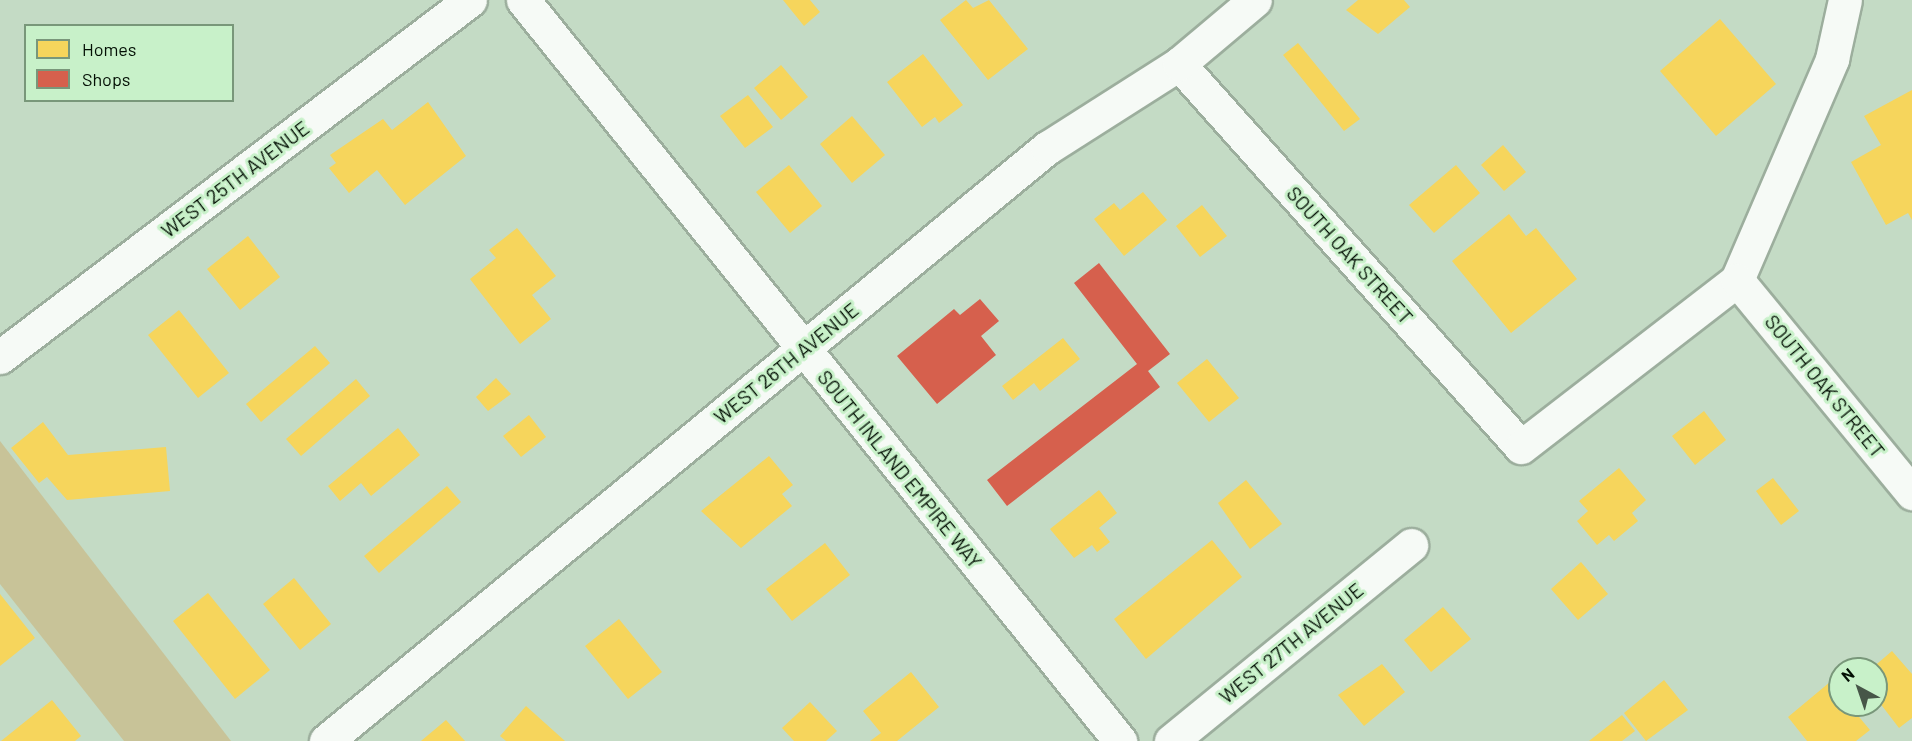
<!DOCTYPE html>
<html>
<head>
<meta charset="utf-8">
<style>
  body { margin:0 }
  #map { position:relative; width:1912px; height:741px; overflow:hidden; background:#c4dbc5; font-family:Barlow,sans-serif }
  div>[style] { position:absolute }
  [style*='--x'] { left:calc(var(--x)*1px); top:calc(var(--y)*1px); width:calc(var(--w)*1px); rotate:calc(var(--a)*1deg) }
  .green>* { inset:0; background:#c8c398 }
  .homes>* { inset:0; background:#f6d55c }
  .shops>* { inset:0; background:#d6604d }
  .roads { filter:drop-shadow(2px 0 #9cae9d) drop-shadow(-2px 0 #9cae9d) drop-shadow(0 2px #9cae9d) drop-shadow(0 -2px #9cae9d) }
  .minor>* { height:33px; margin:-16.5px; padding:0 16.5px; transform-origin:16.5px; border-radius:16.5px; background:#f6faf6 }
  span { translate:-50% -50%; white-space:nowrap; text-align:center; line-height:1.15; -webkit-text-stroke:6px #c8f1c9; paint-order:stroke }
  .street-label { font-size:20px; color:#030f04 }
  .legend { position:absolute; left:24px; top:24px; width:210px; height:78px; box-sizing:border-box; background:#c8f1c9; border:2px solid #79977a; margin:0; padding:8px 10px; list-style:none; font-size:18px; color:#030f04 }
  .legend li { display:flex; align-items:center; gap:12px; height:30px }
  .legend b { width:30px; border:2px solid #79977a }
  .north { position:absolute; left:1828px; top:657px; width:60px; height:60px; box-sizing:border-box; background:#c8f1c9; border:2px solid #79977a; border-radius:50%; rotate:320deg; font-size:16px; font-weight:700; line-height:24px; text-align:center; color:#030f04 }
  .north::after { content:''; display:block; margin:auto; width:21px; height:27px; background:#475648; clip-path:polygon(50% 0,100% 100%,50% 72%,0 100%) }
</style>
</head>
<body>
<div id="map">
  <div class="green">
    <i style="clip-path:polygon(0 441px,231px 741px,124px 741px,0 584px)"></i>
  </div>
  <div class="homes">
    <i style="clip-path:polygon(783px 0,810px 0,820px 12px,804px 26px)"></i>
    <i style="clip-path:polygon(966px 0,973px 8px,989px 0,1028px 49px,988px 80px,940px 20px)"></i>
    <i style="clip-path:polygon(1358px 0,1404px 0,1410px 7px,1378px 34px,1346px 10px)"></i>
    <i style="clip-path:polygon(1720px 19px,1776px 84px,1716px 136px,1660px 71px)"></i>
    <i style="clip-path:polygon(1298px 43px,1360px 119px,1344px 131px,1283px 55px)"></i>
    <i style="clip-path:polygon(923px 54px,963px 105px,939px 123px,935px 117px,922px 127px,887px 82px)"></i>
    <i style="clip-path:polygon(781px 65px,808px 97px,781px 120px,754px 88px)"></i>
    <i style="clip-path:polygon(1912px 90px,1912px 220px,1908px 213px,1886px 225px,1851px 162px,1881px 145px,1864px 116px)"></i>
    <i style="clip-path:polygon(748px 95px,773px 127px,745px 148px,720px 116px)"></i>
    <i style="clip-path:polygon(428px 102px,466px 156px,405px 205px,377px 170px,349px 193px,329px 168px,336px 163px,330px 155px,383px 119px,392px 130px)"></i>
    <i style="clip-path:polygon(852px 116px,885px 155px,852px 183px,820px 144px)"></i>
    <i style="clip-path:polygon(1503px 145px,1526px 172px,1504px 191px,1481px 165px)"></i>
    <i style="clip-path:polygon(789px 165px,822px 206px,790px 233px,756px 192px)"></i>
    <i style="clip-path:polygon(1456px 165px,1480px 193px,1434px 233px,1409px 205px)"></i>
    <i style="clip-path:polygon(1143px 192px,1167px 220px,1124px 256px,1094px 219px,1114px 203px,1120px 210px)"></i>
    <i style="clip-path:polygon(1202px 205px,1227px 236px,1200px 257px,1176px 226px)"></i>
    <i style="clip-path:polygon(1509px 214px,1526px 236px,1536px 228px,1577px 279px,1511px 333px,1452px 261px)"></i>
    <i style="clip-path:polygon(517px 228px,556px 276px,532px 295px,551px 319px,520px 344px,470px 279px,496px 258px,489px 250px)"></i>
    <i style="clip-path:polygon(248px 236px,280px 277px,240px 310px,207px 269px)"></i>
    <i style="clip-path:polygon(179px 310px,229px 373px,198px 398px,148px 335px)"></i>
    <i style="clip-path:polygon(1063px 338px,1080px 359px,1040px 391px,1034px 383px,1013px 400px,1002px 386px)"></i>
    <i style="clip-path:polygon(315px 346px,330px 363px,261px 422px,246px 404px)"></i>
    <i style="clip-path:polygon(1207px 359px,1239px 398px,1209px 422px,1177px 383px)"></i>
    <i style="clip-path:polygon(496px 378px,511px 394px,488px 411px,476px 397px)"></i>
    <i style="clip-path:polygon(356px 379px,370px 396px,301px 456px,286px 439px)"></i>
    <i style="clip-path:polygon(1704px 411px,1726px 440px,1695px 465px,1672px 436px)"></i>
    <i style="clip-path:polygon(529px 415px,546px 437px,521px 457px,503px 436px)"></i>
    <i style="clip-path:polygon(43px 422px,68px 455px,166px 447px,170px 491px,67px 500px,47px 477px,39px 483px,11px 448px)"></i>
    <i style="clip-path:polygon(398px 428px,420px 455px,371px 496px,361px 483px,340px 501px,328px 486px)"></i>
    <i style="clip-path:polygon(769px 456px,793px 485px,782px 494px,792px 506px,741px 548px,701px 511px)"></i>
    <i style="clip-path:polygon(1619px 468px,1646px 500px,1632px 513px,1638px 521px,1614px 541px,1609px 535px,1597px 545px,1577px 521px,1588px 511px,1579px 501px)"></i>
    <i style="clip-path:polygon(1773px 478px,1799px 511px,1781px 525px,1756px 491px)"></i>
    <i style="clip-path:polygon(1246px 480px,1282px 524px,1250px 549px,1218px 503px)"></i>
    <i style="clip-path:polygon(447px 486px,461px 502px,379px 573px,364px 556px)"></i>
    <i style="clip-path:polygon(1099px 490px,1117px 513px,1099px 528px,1110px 542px,1097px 552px,1092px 545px,1074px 558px,1050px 529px)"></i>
    <i style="clip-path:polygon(1212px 540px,1242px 577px,1146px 659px,1114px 619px)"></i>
    <i style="clip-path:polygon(825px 543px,850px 575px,792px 621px,766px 589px)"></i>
    <i style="clip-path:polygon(1581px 562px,1608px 594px,1578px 620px,1551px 589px)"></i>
    <i style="clip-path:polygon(294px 578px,331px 624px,300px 650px,263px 604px)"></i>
    <i style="clip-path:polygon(208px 593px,270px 670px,235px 699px,173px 621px)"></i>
    <i style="clip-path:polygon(0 594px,35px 638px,0 666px)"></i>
    <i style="clip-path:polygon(1443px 607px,1471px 639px,1431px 672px,1404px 640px)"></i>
    <i style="clip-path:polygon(619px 619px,662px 672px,628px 699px,585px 646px)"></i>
    <i style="clip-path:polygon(1892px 651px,1912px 674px,1912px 718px,1899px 728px,1876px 698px,1876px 669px,1871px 669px)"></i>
    <i style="clip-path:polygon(1382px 664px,1405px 692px,1364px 726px,1338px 695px)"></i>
    <i style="clip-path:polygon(911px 672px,939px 707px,897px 741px,870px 741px,881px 733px,863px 711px)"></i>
    <i style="clip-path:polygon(1664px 680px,1688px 710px,1646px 741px,1624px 713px)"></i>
    <i style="clip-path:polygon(1830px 682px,1840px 694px,1840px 705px,1849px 705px,1870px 730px,1856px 741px,1807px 741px,1788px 717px)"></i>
    <i style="clip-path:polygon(52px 700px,81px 736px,75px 741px,1px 741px)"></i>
    <i style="clip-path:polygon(810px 702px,837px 731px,826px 741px,794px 741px,782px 728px)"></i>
    <i style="clip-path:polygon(526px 706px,565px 741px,506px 741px,500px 736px)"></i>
    <i style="clip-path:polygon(1622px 715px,1635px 731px,1622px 741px,1589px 741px)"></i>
    <i style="clip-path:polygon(446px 720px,465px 741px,421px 741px)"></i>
  </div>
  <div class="shops">
    <i style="clip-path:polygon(1099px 263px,1170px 354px,1148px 371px,1160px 387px,1007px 506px,987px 480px,1137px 364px,1074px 283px)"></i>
    <i style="clip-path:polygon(980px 299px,999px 321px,981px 336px,996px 355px,937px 404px,897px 356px,954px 309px,960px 315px)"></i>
  </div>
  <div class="roads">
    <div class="minor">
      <i style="--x:523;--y:0;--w:952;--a:51.14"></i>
      <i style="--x:1179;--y:64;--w:513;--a:48.24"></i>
      <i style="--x:1521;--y:447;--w:273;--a:-37.7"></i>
      <i style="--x:1737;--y:280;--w:241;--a:-66.7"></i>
      <i style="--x:1832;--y:59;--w:60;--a:-77.6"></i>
      <i style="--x:1737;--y:280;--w:276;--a:50.6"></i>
      <i style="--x:0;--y:357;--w:590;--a:-37.22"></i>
      <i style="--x:326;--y:741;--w:934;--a:-39.44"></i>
      <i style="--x:1047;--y:148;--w:156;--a:-32.5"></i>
      <i style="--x:1179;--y:64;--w:99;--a:-40.1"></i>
      <i style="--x:1171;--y:741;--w:310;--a:-39.2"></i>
    </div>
  </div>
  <div class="street-label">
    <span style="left:235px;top:179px;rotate:-37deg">WEST 25TH AVENUE</span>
    <span style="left:1350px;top:255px;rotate:48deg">SOUTH OAK STREET</span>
    <span style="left:786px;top:363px;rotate:-39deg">WEST 26TH AVENUE</span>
    <span style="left:1825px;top:386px;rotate:51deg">SOUTH OAK STREET</span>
    <span style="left:900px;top:469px;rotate:51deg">SOUTH INLAND EMPIRE WAY</span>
    <span style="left:1291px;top:643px;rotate:-39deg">WEST 27TH AVENUE</span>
  </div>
  <ul class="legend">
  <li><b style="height:16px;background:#f6d55c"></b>Homes</li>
  <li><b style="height:16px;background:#d6604d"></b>Shops</li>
  </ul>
  <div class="north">N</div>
</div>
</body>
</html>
